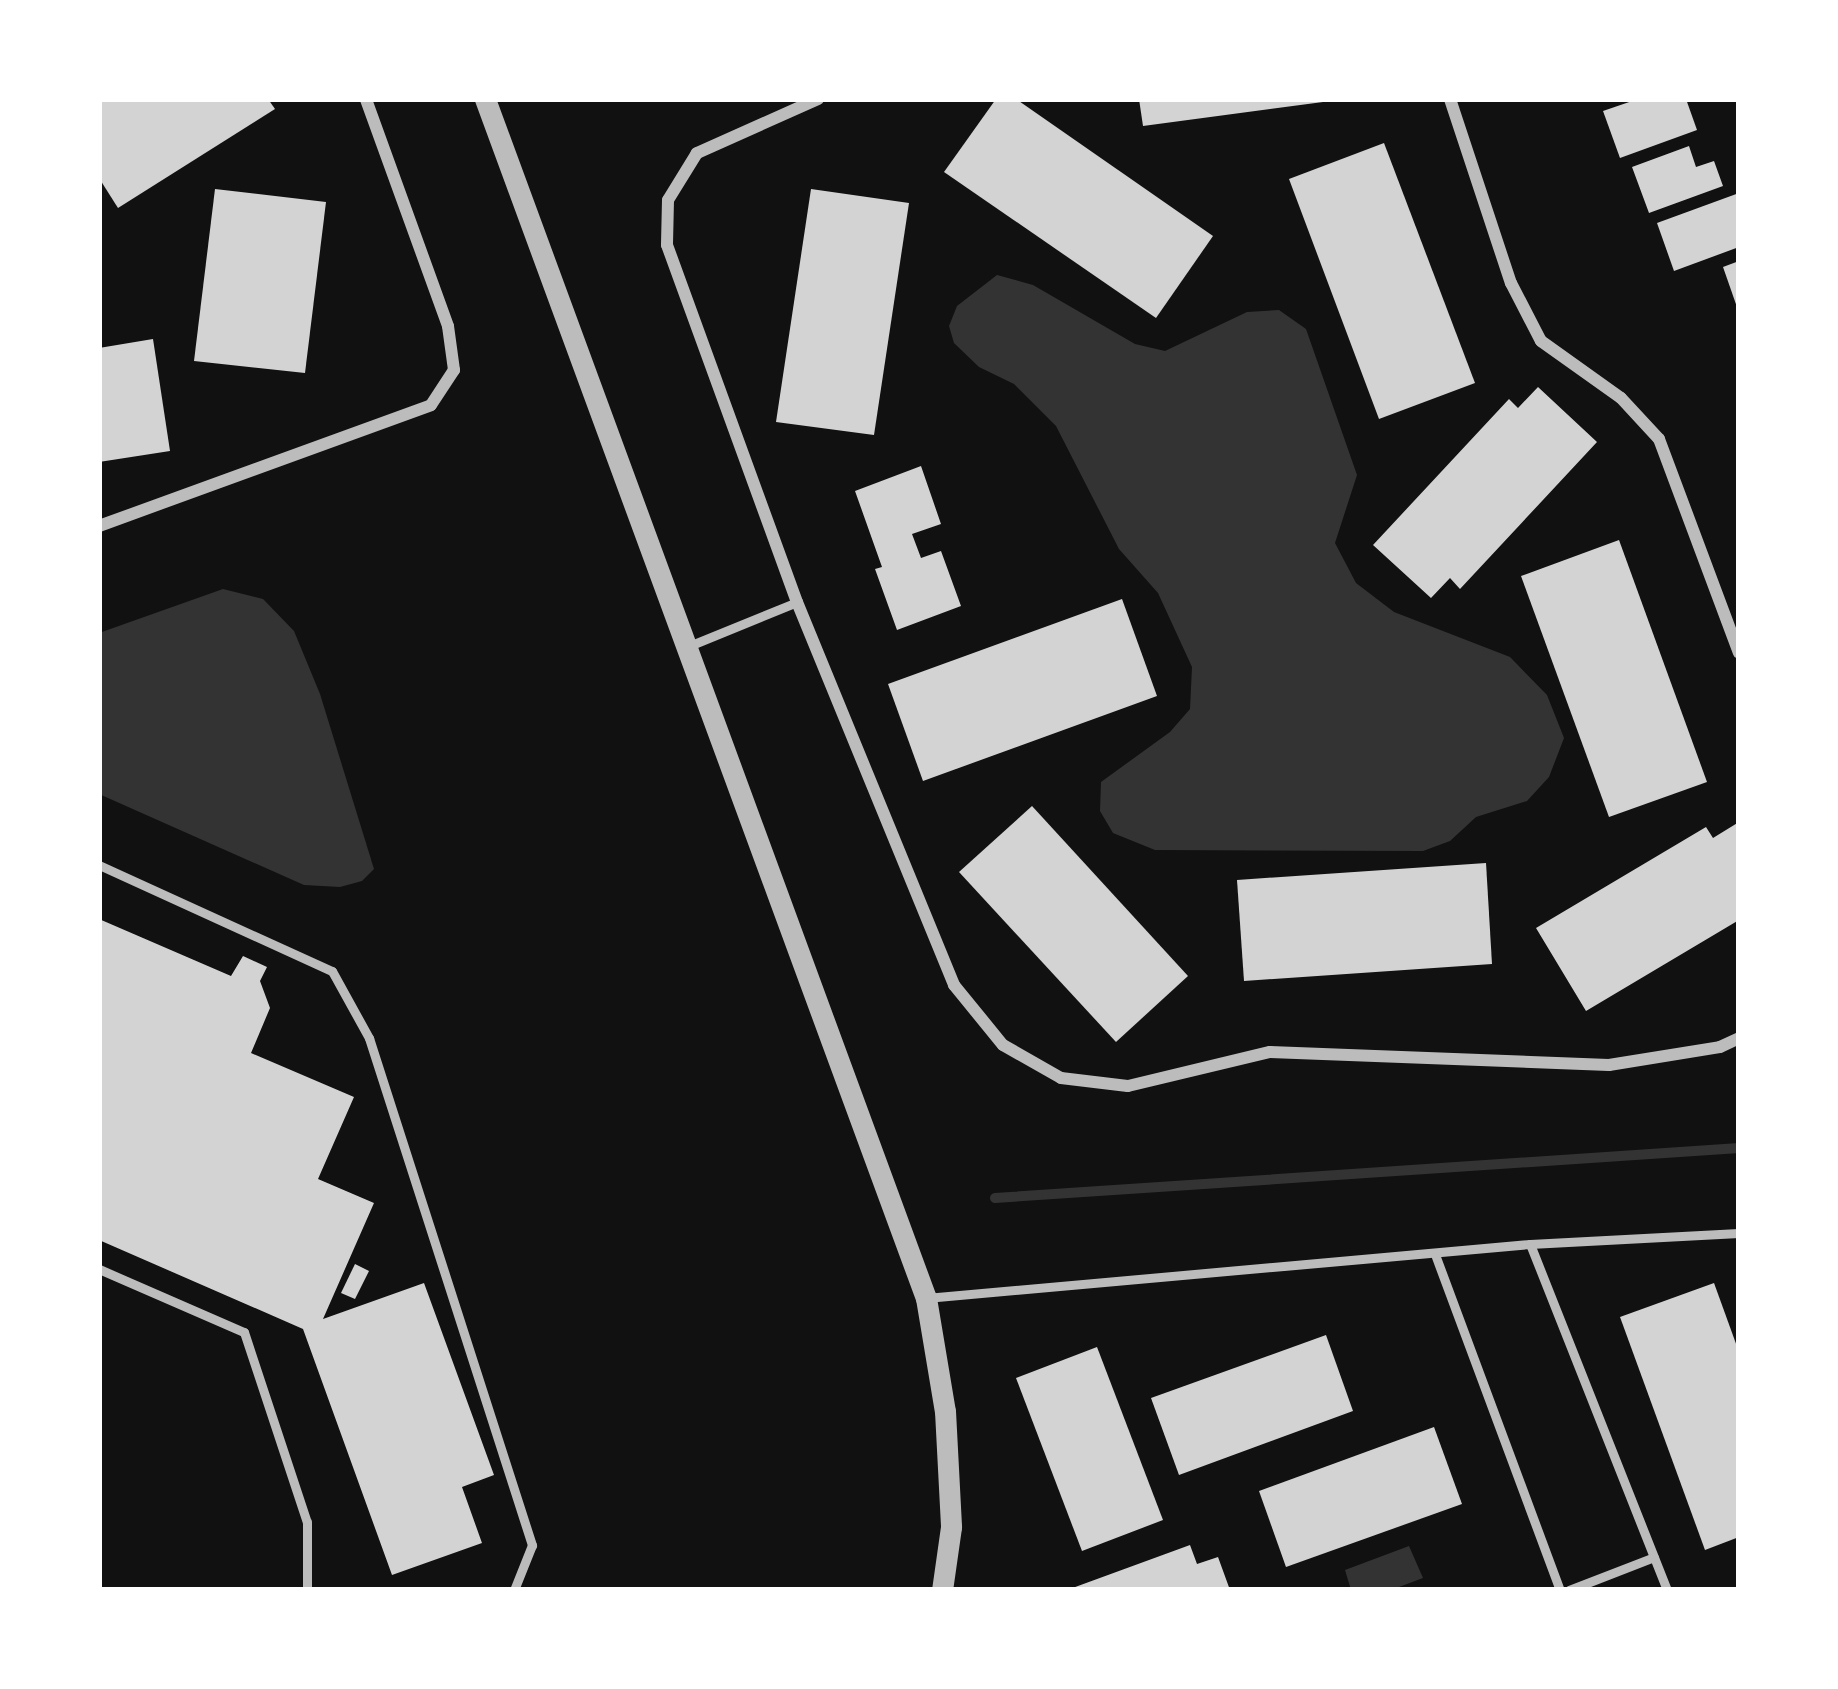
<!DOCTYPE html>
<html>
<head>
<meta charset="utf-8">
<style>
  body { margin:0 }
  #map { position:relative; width:1838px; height:1689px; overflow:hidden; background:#111; font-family:Raleway,sans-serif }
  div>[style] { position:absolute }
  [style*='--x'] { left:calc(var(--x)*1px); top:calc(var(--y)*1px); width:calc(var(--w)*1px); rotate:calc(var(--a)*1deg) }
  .water>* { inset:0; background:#333 }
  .stream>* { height:10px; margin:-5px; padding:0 5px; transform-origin:5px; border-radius:5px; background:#333 }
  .building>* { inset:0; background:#d3d3d3 }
  .service>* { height:9px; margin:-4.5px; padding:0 4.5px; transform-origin:4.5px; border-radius:4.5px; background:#bcbcbc }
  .minor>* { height:12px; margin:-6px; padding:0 6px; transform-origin:6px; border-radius:6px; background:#bcbcbc }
  .tertiary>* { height:21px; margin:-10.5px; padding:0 10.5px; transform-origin:10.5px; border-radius:10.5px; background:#bcbcbc }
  span { translate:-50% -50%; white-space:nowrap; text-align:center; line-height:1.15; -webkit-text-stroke:9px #fff; paint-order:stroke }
  .frame { position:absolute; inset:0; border:102px solid #fff; pointer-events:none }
</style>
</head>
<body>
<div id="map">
  <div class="water">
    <i style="clip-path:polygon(997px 275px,1033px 285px,1135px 344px,1165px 351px,1247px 312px,1279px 310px,1306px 329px,1357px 475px,1335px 543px,1356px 583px,1394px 612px,1510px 657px,1547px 695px,1564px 738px,1549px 777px,1527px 801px,1476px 817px,1450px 841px,1423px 851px,1155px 850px,1113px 833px,1100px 811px,1101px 782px,1170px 732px,1190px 709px,1192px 667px,1158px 593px,1119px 549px,1056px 426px,1014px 384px,979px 367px,954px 343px,949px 326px,957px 306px)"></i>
    <i style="clip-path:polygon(223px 589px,263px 599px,294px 631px,320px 694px,374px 869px,362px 881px,340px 887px,304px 885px,99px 794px,99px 633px)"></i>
    <i style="clip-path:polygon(1409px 1546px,1423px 1578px,1391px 1590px,1351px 1590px,1345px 1570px)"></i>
  </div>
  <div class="stream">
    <i style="--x:995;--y:1198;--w:746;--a:-3.84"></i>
  </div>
  <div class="building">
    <i style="clip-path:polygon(99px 99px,268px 99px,275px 109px,118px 208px,99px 178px)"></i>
    <i style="clip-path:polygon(996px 99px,1016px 99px,1213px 236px,1156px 318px,944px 172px)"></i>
    <i style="clip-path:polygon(1139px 99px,1323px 99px,1323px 102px,1143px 126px)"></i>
    <i style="clip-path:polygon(1638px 99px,1686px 99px,1697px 130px,1620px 158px,1603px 111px)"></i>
    <i style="clip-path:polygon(1384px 143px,1475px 383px,1379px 419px,1289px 179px)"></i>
    <i style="clip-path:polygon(1689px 146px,1696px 167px,1714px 161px,1723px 186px,1649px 213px,1632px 167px)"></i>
    <i style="clip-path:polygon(215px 189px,326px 202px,305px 373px,194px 361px)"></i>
    <i style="clip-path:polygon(811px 189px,909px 203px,874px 435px,776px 422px)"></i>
    <i style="clip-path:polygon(1739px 193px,1739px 247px,1674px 271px,1657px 223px)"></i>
    <i style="clip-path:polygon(1739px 261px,1739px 310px,1738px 310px,1723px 267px)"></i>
    <i style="clip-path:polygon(153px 339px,170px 451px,99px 462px,99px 348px)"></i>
    <i style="clip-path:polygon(1538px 387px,1597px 442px,1460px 589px,1450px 578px,1431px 598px,1373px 545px,1509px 399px,1518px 408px)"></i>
    <i style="clip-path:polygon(921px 466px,941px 524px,912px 534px,921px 558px,941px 551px,961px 606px,897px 630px,875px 569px,882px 567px,855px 491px)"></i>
    <i style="clip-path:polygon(1619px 540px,1707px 782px,1609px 817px,1521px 576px)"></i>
    <i style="clip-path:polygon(1122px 599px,1157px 696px,923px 781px,888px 684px)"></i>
    <i style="clip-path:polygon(1032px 806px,1188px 976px,1116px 1042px,959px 872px)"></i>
    <i style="clip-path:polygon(1739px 822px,1739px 920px,1586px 1011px,1536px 928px,1706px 827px,1713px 838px)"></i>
    <i style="clip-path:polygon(1486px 863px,1492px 964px,1244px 981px,1237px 880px)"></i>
    <i style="clip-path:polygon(99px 919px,231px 976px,243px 956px,267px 967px,260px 981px,270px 1008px,251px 1053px,354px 1097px,318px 1179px,374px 1203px,323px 1319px,424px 1283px,494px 1475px,462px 1487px,482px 1543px,392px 1575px,303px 1329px,99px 1240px)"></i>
    <i style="clip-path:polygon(355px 1264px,369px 1271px,355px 1299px,341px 1293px)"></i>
    <i style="clip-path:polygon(1714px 1283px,1739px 1352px,1739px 1537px,1705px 1550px,1620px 1317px)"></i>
    <i style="clip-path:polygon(1326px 1335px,1353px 1411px,1179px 1475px,1151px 1398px)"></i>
    <i style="clip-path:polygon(1097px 1347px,1163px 1520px,1082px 1551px,1016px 1378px)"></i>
    <i style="clip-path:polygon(1434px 1427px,1462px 1504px,1286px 1567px,1259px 1491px)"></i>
    <i style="clip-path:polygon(1190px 1545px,1197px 1564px,1218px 1557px,1230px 1590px,1067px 1590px)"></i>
  </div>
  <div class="service">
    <i style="--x:689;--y:646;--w:117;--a:-22.2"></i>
    <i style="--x:99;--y:865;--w:256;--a:24.5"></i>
    <i style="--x:332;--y:971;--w:77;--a:61.1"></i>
    <i style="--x:369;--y:1038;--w:533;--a:72.18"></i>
    <i style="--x:532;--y:1545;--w:48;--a:111.8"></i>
    <i style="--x:1530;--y:1244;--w:372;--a:68.4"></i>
    <i style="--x:1436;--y:1257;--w:355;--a:69.6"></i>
    <i style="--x:99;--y:1269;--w:158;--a:23.5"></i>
    <i style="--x:244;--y:1332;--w:200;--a:71.7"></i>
    <i style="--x:307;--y:1522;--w:68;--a:90"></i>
    <i style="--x:926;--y:1298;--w:606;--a:-5.11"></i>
    <i style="--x:1530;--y:1244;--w:209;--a:-3"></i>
    <i style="--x:1569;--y:1590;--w:91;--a:-21.2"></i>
  </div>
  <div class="minor">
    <i style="--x:818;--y:99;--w:133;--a:155.9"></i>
    <i style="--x:697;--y:153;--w:55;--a:121.7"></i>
    <i style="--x:668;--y:200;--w:45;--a:91.3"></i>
    <i style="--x:667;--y:245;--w:380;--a:70"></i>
    <i style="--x:797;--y:602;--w:414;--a:67.7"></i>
    <i style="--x:954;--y:985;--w:77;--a:50.8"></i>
    <i style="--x:1003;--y:1045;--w:67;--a:29.6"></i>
    <i style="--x:1061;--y:1078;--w:67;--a:6.8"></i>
    <i style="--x:1128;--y:1086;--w:146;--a:-13.5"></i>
    <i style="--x:1270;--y:1052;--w:339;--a:2.2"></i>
    <i style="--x:1609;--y:1065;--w:112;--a:-9.2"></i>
    <i style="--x:1720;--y:1047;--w:21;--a:-25"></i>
    <i style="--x:1450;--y:99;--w:194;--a:71.7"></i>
    <i style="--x:1511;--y:283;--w:65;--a:62.7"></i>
    <i style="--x:1541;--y:341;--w:98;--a:35.5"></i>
    <i style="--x:1621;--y:398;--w:56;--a:47.2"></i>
    <i style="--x:1659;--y:439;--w:228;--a:69.5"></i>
    <i style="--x:99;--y:526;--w:353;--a:-20"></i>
    <i style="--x:431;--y:405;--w:42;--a:-56.7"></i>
    <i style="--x:454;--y:370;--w:44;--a:-97.8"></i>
    <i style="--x:448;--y:326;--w:241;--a:-109.9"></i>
  </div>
  <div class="tertiary">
    <i style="--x:485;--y:99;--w:1278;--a:69.81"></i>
    <i style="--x:926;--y:1298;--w:115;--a:80.5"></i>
    <i style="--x:945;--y:1411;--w:116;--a:87"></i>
    <i style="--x:951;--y:1527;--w:64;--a:98.1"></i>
  </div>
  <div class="frame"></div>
</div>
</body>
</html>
